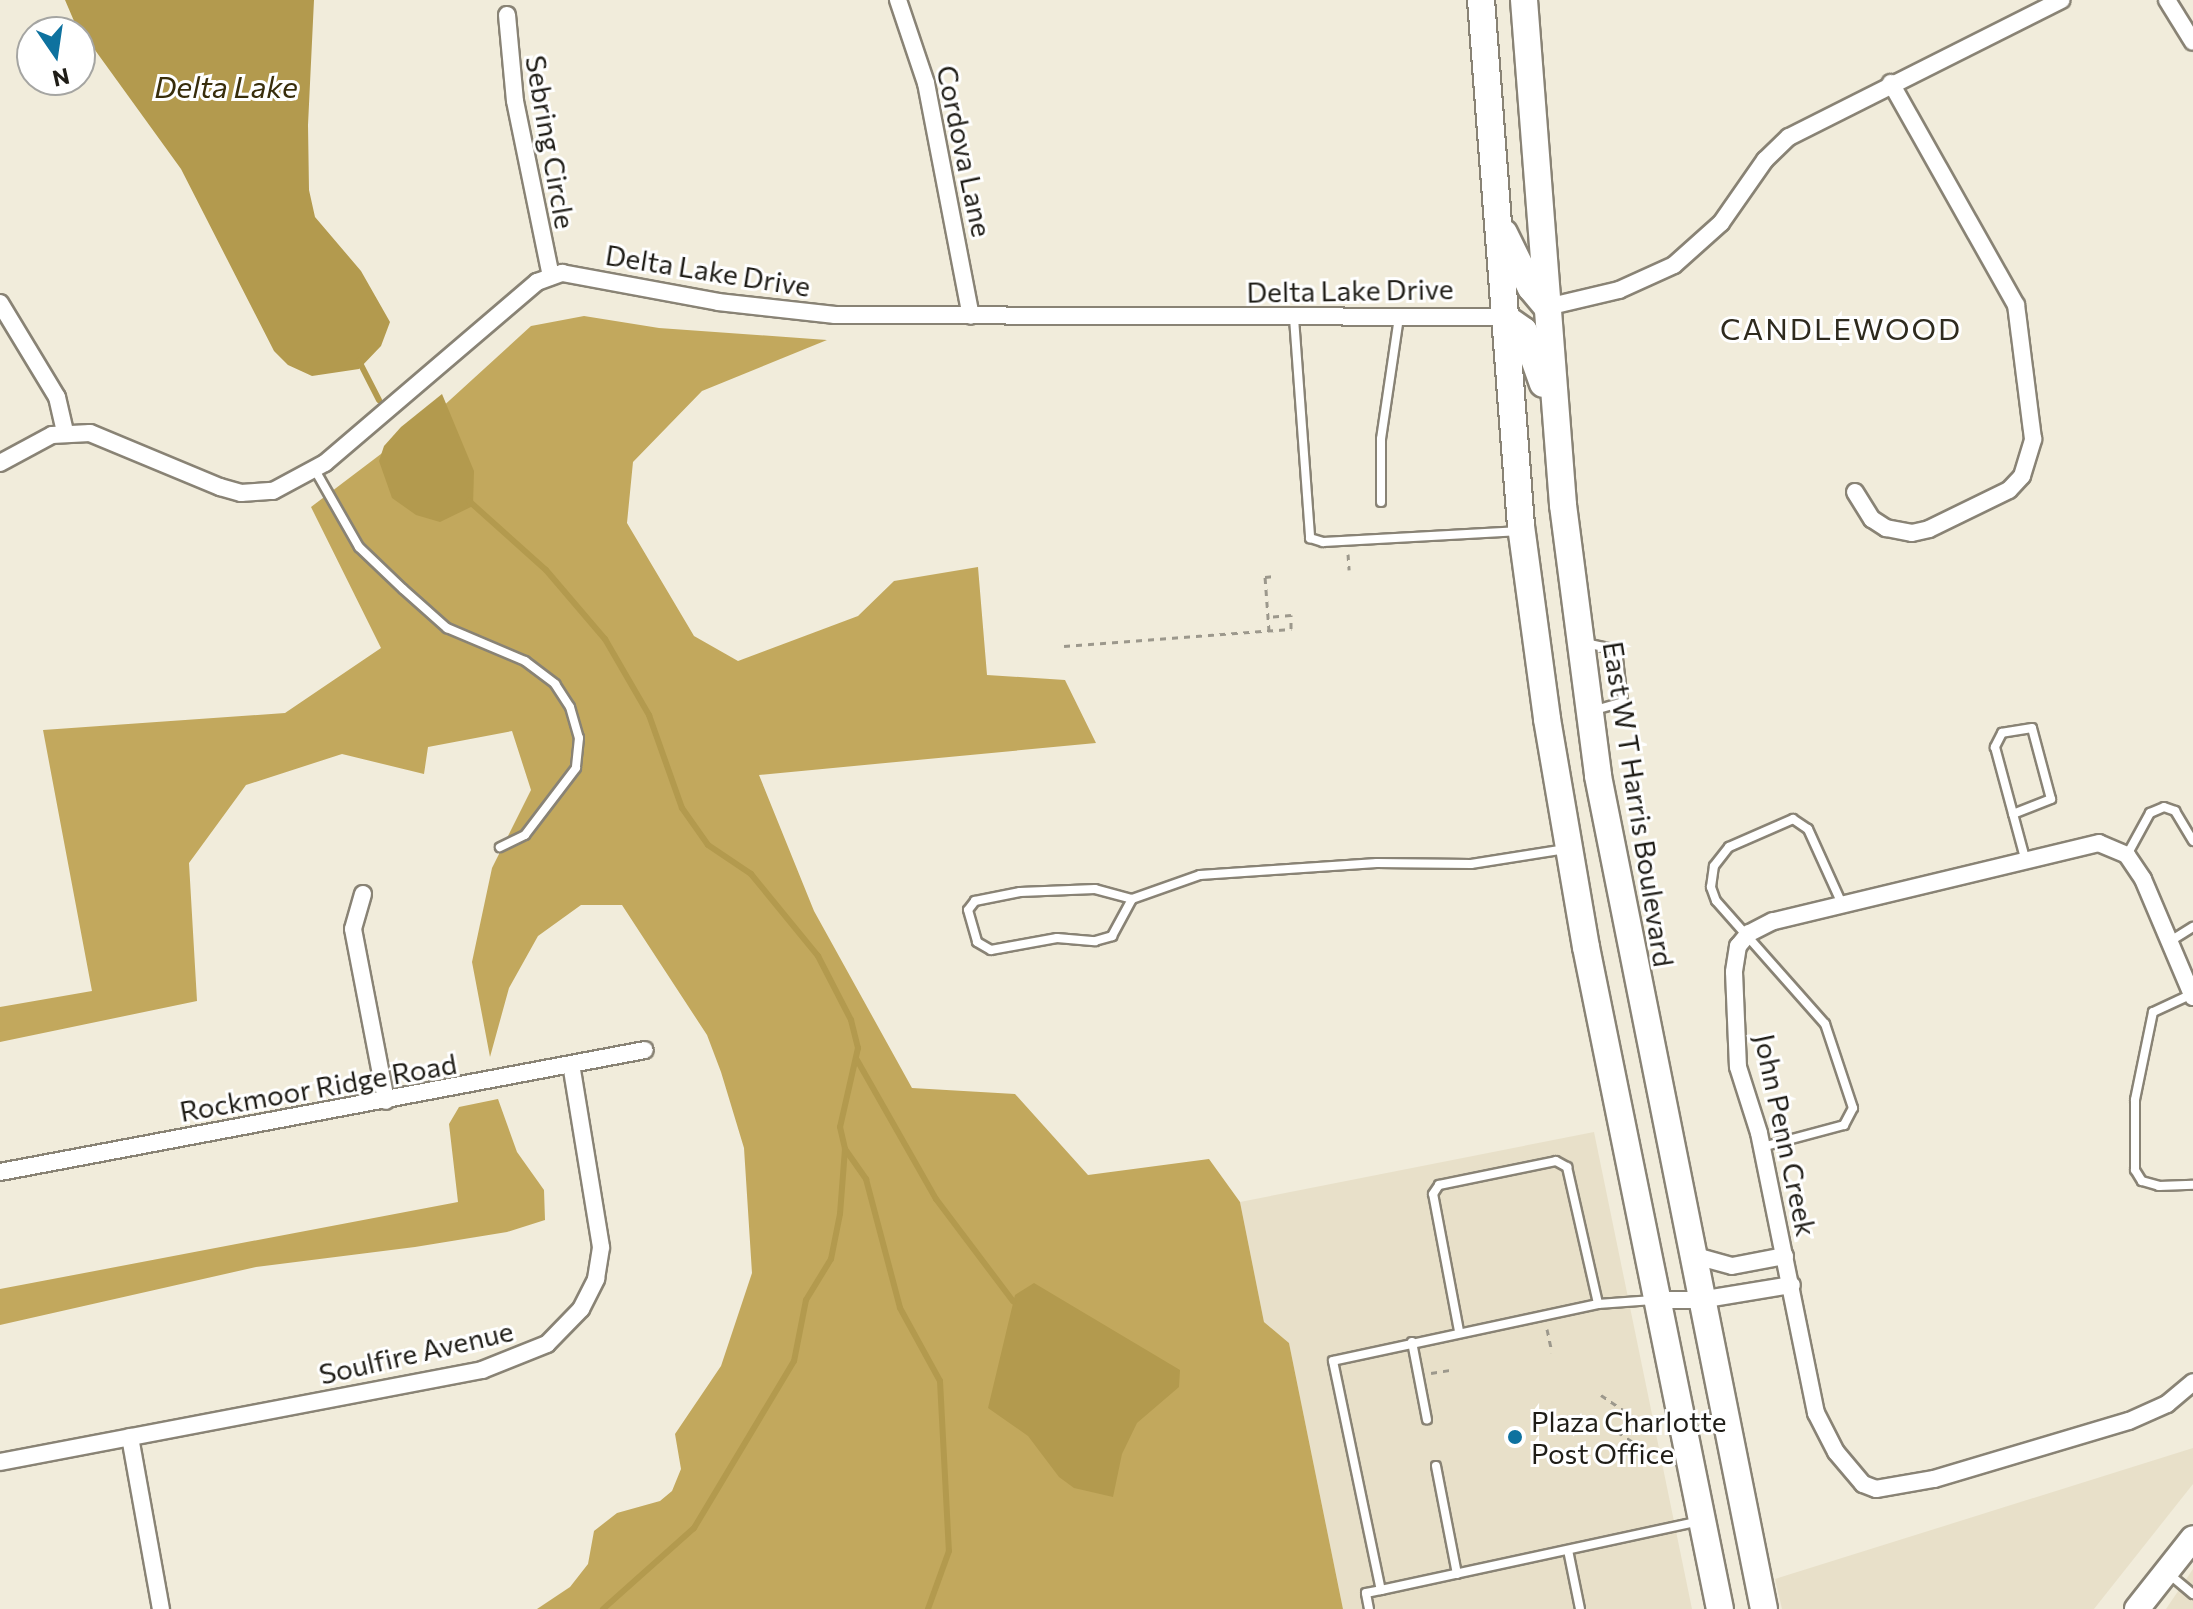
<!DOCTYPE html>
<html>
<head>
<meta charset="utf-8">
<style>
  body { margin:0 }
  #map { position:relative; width:2193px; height:1609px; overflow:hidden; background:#f1ecdb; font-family:Commissioner,sans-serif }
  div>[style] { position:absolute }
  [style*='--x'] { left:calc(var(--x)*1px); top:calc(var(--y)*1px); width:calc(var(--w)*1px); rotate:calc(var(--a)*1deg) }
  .built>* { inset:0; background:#e8e0c9 }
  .forest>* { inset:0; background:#c2a85d }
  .water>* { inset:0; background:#b39a4e }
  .stream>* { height:6px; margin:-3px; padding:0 3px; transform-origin:3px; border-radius:3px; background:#b39a4e }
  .path>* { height:3px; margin-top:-1.5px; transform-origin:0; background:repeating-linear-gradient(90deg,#9c988c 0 6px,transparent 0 12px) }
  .roads { filter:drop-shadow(2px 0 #898375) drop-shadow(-2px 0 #898375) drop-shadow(0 2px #898375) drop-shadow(0 -2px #898375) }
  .service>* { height:8px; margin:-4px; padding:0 4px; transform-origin:4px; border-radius:4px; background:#fff }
  .minor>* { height:16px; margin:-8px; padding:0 8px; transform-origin:8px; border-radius:8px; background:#fff }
  .secondary>* { height:24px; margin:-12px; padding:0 12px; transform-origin:12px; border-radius:12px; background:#fff }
  .primary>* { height:26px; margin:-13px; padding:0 13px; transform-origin:13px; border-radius:13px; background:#fff }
  .dots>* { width:22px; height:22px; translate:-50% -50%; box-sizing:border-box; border:4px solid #fff; border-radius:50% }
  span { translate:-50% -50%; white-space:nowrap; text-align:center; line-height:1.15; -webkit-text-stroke:6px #fff; paint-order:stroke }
  .street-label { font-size:28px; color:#1f1d17 }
  .poi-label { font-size:28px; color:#1f1d17 }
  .left { translate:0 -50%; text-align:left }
  .water-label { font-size:30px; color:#382d0b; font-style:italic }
  .neighbourhood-label { font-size:30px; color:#2e2a1d; letter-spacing:2px }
  .north { position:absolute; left:16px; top:16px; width:80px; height:80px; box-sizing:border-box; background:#fff; border:2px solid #a5a5a2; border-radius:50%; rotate:167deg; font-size:22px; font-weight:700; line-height:32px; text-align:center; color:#1f1d17 }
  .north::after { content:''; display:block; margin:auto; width:28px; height:36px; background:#0e729f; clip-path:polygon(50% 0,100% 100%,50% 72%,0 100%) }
</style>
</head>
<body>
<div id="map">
  <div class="built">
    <i style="clip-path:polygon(1594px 1132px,1692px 1609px,1343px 1609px,1289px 1343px,1264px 1322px,1240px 1202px)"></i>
    <i style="clip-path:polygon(2193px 1448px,2193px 1484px,2094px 1609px,1782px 1609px,1775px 1579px)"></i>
    <i style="clip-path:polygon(2193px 1569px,2193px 1609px,2166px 1609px)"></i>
  </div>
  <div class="forest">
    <i style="clip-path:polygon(584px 316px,659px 328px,827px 340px,702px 391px,633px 462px,627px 523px,694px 636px,738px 661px,858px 616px,894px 581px,978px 567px,987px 675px,1065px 680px,1096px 743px,759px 775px,814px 911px,912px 1088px,1015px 1094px,1088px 1175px,1209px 1159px,1240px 1202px,1264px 1322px,1289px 1343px,1343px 1609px,537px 1609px,570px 1587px,588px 1564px,594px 1531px,617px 1513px,660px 1501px,672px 1491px,681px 1469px,675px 1434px,721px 1366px,752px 1273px,744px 1148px,721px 1072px,707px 1035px,622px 905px,581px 905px,538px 936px,509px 988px,490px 1057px,472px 962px,492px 868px,531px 790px,512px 731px,428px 747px,424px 774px,342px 754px,246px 785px,189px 863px,197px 1001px,0 1042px,0 1007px,92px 991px,43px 730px,285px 713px,381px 648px,311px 507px,439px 410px,531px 326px)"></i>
    <i style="clip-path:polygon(498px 1099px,517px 1152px,544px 1190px,545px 1220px,507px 1232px,415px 1247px,256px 1267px,0 1325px,0 1289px,458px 1202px,449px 1124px,459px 1107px)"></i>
  </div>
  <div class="water">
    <i style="clip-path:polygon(65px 0,314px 0,308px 125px,309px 190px,315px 217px,361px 271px,390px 322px,381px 346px,359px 369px,312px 376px,288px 365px,274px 351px,181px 169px,74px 21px)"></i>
    <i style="clip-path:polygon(442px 394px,474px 471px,473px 506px,440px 522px,416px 515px,392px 498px,379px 461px,384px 446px,401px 427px)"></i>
    <i style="clip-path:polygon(1034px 1283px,1180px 1370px,1179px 1387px,1137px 1423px,1122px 1454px,1113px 1497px,1074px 1488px,1059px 1477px,1028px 1436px,988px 1408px,1015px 1295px)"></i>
  </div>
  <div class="stream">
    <i style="--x:359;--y:361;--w:44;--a:62.9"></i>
    <i style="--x:469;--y:501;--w:103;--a:41.9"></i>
    <i style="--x:546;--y:570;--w:91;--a:49.5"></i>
    <i style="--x:605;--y:639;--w:88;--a:59.9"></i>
    <i style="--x:649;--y:715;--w:99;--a:70.5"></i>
    <i style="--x:682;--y:808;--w:45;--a:54.9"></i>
    <i style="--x:708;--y:845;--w:52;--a:34"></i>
    <i style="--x:751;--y:874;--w:106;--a:50.7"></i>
    <i style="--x:818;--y:956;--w:72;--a:62.7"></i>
    <i style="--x:851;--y:1020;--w:29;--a:76"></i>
    <i style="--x:858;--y:1048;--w:81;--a:102.8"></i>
    <i style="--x:840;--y:1127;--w:23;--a:77"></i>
    <i style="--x:845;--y:1149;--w:65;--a:94.4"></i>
    <i style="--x:840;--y:1214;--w:46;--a:101.3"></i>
    <i style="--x:831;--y:1259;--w:48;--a:121.4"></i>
    <i style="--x:806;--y:1300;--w:62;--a:101.1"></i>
    <i style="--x:794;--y:1361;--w:195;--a:120.9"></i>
    <i style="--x:694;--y:1528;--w:122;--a:138.3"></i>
    <i style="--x:857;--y:1060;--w:160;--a:60.4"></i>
    <i style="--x:936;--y:1199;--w:128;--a:53"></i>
    <i style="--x:845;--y:1149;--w:37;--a:55"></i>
    <i style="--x:866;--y:1179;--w:133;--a:75.2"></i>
    <i style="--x:900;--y:1308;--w:83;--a:61.3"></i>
    <i style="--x:940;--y:1381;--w:170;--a:87"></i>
    <i style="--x:949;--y:1551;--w:62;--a:109.9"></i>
  </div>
  <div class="path">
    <i style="--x:1348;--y:554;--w:16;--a:86"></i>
    <i style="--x:1269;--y:631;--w:54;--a:-94.2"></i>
    <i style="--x:1265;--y:577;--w:10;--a:-6"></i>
    <i style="--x:1064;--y:646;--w:228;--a:-4.3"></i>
    <i style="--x:1291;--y:629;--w:14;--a:-90"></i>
    <i style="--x:1291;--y:615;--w:23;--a:175"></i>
    <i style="--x:1547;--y:1329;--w:24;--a:78"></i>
    <i style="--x:1431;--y:1373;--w:20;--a:-9"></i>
    <i style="--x:1601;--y:1395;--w:71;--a:34.1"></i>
    <i style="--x:1607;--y:1425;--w:73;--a:33.3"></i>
  </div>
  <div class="roads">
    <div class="service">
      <i style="--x:1294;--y:318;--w:221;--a:85.8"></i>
      <i style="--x:1310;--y:538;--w:14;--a:17"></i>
      <i style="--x:1323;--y:542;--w:194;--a:-3.2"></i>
      <i style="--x:315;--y:470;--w:89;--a:60.3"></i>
      <i style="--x:359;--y:547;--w:61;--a:43.7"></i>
      <i style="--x:403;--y:589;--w:59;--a:41.6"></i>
      <i style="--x:447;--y:628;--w:85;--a:22.9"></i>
      <i style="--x:525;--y:661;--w:38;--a:37"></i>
      <i style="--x:555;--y:684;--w:27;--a:57"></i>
      <i style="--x:570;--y:707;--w:32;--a:74"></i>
      <i style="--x:579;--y:738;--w:30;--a:96"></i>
      <i style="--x:576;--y:768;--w:84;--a:127.3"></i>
      <i style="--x:525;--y:835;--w:28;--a:154"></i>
      <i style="--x:1381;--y:502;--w:63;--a:-90"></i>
      <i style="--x:1381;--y:439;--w:123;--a:-81.6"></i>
      <i style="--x:1585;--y:643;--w:33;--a:12"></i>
      <i style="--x:1617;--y:650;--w:52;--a:83.4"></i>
      <i style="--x:1623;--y:702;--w:29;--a:164"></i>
      <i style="--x:2013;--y:814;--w:41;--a:-21.5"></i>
      <i style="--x:2051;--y:799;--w:73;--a:-105"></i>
      <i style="--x:2032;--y:728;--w:30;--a:171"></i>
      <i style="--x:2002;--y:733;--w:16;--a:117"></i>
      <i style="--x:1995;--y:747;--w:115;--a:74.9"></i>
      <i style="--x:2127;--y:855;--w:48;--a:-61.3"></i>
      <i style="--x:2150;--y:813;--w:15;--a:-23"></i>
      <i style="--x:2164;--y:807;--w:12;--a:20"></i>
      <i style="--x:2175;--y:811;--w:35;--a:59"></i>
      <i style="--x:1132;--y:899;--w:38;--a:-165"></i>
      <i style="--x:1095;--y:889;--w:75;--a:177.7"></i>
      <i style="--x:1020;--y:892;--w:46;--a:168.7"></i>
      <i style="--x:975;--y:901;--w:11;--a:128"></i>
      <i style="--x:968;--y:910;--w:33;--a:74"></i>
      <i style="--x:977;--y:942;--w:16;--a:30"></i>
      <i style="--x:991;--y:950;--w:67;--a:-10.3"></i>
      <i style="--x:1057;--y:938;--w:38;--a:5"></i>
      <i style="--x:1095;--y:941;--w:18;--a:-16"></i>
      <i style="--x:1112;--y:936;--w:42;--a:-61.6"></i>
      <i style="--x:1132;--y:899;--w:72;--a:-19.4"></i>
      <i style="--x:1200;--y:875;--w:177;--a:-3.9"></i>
      <i style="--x:1377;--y:863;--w:94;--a:0.6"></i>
      <i style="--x:1471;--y:864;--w:96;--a:-9"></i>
      <i style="--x:2172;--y:940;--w:25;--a:-32"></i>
      <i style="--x:2192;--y:994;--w:43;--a:155.2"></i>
      <i style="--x:2153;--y:1012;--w:90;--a:101.6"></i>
      <i style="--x:2135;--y:1100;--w:70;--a:90"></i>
      <i style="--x:2135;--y:1170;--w:13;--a:58"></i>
      <i style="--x:2142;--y:1181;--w:18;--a:16"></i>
      <i style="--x:2159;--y:1186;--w:34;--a:-2"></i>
      <i style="--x:1762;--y:1147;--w:85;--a:-15"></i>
      <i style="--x:1844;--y:1125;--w:19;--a:-62"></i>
      <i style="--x:1853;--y:1108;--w:89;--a:-108.4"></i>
      <i style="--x:1825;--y:1024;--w:164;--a:-131.5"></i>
      <i style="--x:1716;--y:901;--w:15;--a:-110"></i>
      <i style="--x:1711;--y:887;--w:21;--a:-82"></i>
      <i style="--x:1714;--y:866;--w:24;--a:-52"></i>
      <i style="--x:1729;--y:847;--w:70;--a:-23.6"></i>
      <i style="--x:1793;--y:819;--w:18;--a:34"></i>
      <i style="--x:1808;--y:829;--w:82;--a:65.6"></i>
      <i style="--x:1653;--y:1300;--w:55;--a:175.8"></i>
      <i style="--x:1598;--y:1304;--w:271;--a:167.9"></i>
      <i style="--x:1333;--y:1361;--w:234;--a:78.2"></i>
      <i style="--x:1381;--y:1590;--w:326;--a:-12.2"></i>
      <i style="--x:1459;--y:1331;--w:139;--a:-100.7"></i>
      <i style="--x:1433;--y:1194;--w:11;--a:-56"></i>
      <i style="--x:1439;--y:1185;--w:119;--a:-11.6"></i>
      <i style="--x:1556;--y:1161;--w:13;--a:29"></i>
      <i style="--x:1567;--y:1167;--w:140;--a:77.2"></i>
      <i style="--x:1412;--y:1342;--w:79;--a:79.1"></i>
      <i style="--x:1436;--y:1466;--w:110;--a:79"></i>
      <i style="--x:1568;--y:1550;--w:60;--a:78.5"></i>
      <i style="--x:2169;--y:1574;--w:31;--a:40"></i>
      <i style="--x:1369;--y:1609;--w:16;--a:-101"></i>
      <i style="--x:1366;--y:1593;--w:15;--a:-11"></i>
    </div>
    <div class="minor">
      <i style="--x:898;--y:0;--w:88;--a:71.4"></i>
      <i style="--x:926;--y:83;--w:237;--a:79.1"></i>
      <i style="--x:2167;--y:0;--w:49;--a:58.2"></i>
      <i style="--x:507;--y:15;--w:86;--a:84.7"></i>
      <i style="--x:515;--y:101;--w:179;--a:78.4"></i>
      <i style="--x:0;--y:303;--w:110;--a:58.8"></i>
      <i style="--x:57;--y:397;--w:36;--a:77"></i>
      <i style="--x:1547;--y:307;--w:74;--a:-13.3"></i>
      <i style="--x:1619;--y:290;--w:60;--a:-24.4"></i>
      <i style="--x:1674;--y:265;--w:63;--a:-41.8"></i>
      <i style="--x:1721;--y:223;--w:77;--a:-55.1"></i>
      <i style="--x:1765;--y:160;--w:33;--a:-44"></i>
      <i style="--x:1789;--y:137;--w:305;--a:-26.7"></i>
      <i style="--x:0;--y:463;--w:59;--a:-28.3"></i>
      <i style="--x:52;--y:435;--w:38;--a:-3"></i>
      <i style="--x:90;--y:433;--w:141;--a:22.6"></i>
      <i style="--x:220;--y:487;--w:22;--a:16"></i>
      <i style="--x:241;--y:493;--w:32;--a:-4"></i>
      <i style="--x:273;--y:491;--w:59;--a:-28.3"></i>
      <i style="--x:325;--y:463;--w:279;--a:-40.5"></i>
      <i style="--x:537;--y:282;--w:27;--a:-20"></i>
      <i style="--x:562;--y:273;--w:159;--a:10.5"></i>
      <i style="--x:718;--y:302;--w:118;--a:6.3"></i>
      <i style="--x:835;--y:315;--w:669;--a:0.17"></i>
      <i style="--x:1855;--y:492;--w:32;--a:58"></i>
      <i style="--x:1872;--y:519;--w:17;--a:33"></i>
      <i style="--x:1886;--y:528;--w:26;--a:11"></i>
      <i style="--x:1912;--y:533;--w:17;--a:-13"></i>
      <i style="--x:1929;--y:529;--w:89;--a:-26"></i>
      <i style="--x:2009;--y:490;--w:19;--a:-47"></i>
      <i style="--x:2022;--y:476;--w:39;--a:-73"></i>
      <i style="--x:2033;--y:439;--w:135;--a:-97.2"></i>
      <i style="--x:2016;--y:305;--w:255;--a:-119.4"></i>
      <i style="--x:363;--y:894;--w:36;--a:106"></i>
      <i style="--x:353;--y:929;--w:175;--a:79.1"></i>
      <i style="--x:2193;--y:997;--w:128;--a:-113"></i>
      <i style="--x:2143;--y:879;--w:29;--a:-124"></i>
      <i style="--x:2127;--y:855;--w:30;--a:-157"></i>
      <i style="--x:2099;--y:843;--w:335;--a:166.5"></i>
      <i style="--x:1773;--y:921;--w:27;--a:153"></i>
      <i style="--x:1749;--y:933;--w:17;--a:130"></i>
      <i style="--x:1738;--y:946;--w:26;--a:99"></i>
      <i style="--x:1734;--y:972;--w:95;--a:87.6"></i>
      <i style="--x:1738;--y:1067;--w:69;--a:72.3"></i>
      <i style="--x:1759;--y:1133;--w:286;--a:78.5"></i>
      <i style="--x:1816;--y:1413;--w:44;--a:62.9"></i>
      <i style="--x:1836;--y:1452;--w:42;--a:49.8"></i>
      <i style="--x:1863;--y:1484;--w:14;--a:21"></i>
      <i style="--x:1876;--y:1489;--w:59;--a:-9.8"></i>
      <i style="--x:1934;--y:1479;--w:203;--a:-16.6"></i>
      <i style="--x:2129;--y:1421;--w:42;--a:-24.1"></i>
      <i style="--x:2167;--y:1404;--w:34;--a:-40"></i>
      <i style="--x:0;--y:1172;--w:656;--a:-10.71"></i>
      <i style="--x:1692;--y:1255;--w:41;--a:15.4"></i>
      <i style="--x:1732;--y:1266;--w:54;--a:-10.7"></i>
      <i style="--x:1658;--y:1300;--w:42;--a:0"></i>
      <i style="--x:1700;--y:1300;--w:93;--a:-9.3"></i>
      <i style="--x:130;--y:1437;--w:175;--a:79.8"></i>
      <i style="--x:0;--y:1462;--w:491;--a:-10.8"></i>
      <i style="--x:482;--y:1370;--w:70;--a:-21.8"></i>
      <i style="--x:547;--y:1344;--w:49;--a:-45.8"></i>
      <i style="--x:581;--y:1309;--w:34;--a:-63"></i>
      <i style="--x:596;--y:1279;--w:32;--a:-81"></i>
      <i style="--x:601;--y:1247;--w:185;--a:-99.3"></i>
    </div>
    <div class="secondary">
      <i style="--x:2137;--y:1609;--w:90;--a:-51.7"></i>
    </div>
    <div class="primary">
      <i style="--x:1481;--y:0;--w:528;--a:85.65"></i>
      <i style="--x:1521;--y:526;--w:195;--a:82.3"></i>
      <i style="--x:1547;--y:719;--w:231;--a:80.3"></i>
      <i style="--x:1586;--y:947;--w:675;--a:78.56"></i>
      <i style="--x:1524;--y:0;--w:507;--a:85.58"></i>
      <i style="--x:1563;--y:505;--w:273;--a:82.6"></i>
      <i style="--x:1598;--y:776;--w:849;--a:78.73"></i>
      <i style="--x:1504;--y:233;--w:61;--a:63.9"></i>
      <i style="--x:1531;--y:288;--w:25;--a:50"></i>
      <i style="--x:1504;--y:317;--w:24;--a:35"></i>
      <i style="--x:1524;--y:331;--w:56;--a:70.3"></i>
    </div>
  </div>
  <div class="dots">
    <i style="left:1515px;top:1437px;background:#0e729f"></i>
  </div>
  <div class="street-label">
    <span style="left:551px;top:142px;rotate:80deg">Sebring Circle</span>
    <span style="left:965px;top:151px;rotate:78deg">Cordova Lane</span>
    <span style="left:708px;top:270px;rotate:9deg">Delta Lake Drive</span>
    <span style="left:1350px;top:290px;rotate:-1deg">Delta Lake Drive</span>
    <span style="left:1639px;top:804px;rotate:81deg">East W T Harris Boulevard</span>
    <span style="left:318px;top:1087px;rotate:-10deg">Rockmoor Ridge Road</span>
    <span style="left:1786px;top:1135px;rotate:78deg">John Penn Creek</span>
    <span style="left:416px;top:1352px;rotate:-13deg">Soulfire Avenue</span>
  </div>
  <div class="poi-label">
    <span class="left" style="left:1531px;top:1437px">Plaza Charlotte<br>Post Office</span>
  </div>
  <div class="water-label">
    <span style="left:226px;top:86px">Delta Lake</span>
  </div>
  <div class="neighbourhood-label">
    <span style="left:1841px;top:328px">CANDLEWOOD</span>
  </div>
  <div class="north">N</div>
</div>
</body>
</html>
